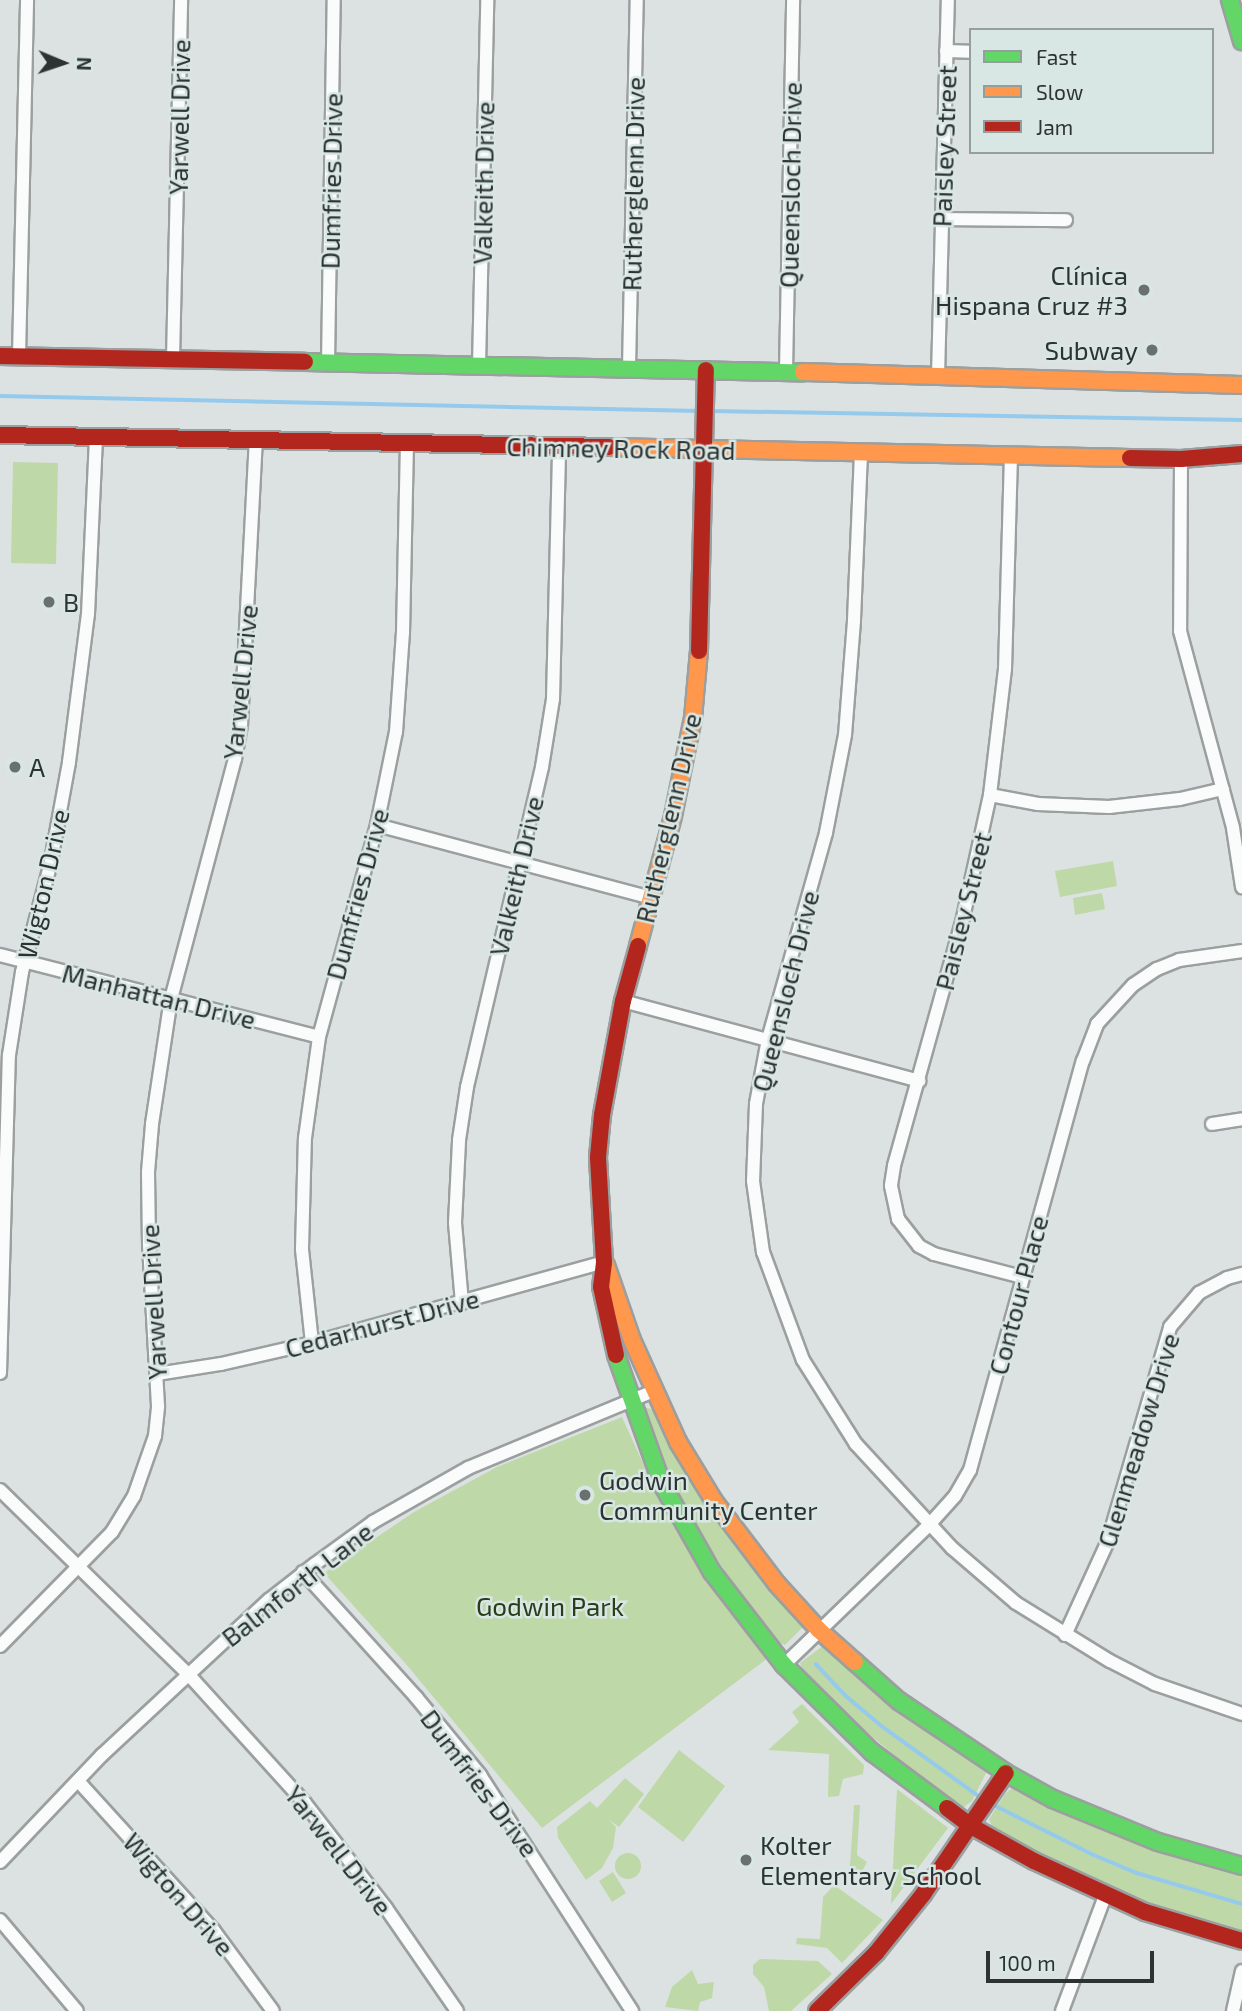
<!DOCTYPE html>
<html>
<head>
<meta charset="utf-8">
<style>
  body { margin:0 }
  #map { position:relative; width:1242px; height:2011px; overflow:hidden; background:#dce2e2; font-family:"Exo 2",sans-serif }
  div>[style] { position:absolute }
  [style*='--x'] { left:calc(var(--x)*1px); top:calc(var(--y)*1px); width:calc(var(--w)*1px); rotate:calc(var(--a)*1deg) }
  .green>* { inset:0; background:#bed8a8 }
  .round { border-radius:50% }
  .stream>* { height:3.5px; margin:-1.75px; padding:0 1.75px; transform-origin:1.75px; border-radius:1.75px; background:#95caed }
  .roads { filter:drop-shadow(2px 0 #9b9f9f) drop-shadow(-2px 0 #9b9f9f) drop-shadow(0 2px #9b9f9f) drop-shadow(0 -2px #9b9f9f) }
  .street>* { height:12px; margin:-6px; padding:0 6px; transform-origin:6px; border-radius:6px; background:#fafbfb }
  .fast>* { height:16px; margin:-8px; padding:0 8px; transform-origin:8px; border-radius:8px; background:#63d668 }
  .slow>* { height:16px; margin:-8px; padding:0 8px; transform-origin:8px; border-radius:8px; background:#ff974d }
  .jam>* { height:16px; margin:-8px; padding:0 8px; transform-origin:8px; border-radius:8px; background:#b3261e }
  .dots>* { width:19px; height:19px; translate:-50% -50%; box-sizing:border-box; border:4px solid #d8e6e4; border-radius:50% }
  span { translate:-50% -50%; white-space:nowrap; text-align:center; line-height:1.15; -webkit-text-stroke:5px #d8e6e4; paint-order:stroke }
  .street-label { font-size:26px; color:#2d3332 }
  .poi-label { font-size:26px; color:#2d3332 }
  .right { translate:-100% -50%; text-align:right }
  .left { translate:0 -50%; text-align:left }
  .park-label { font-size:26px; color:#2b3d18 }
  .legend { position:absolute; left:969px; top:28px; width:245px; height:126px; box-sizing:border-box; background:#d8e6e4; border:2px solid #949e9d; margin:0; padding:9px 12px; list-style:none; font-size:21px; color:#2d3332 }
  .legend li { display:flex; align-items:center; gap:14px; height:35px }
  .legend b { width:35px; border:2px solid #949e9d }
  .north { position:absolute; left:28px; top:28px; width:70px; height:70px; -webkit-text-stroke:5px #d8e6e4; paint-order:stroke; rotate:92deg; font-size:19px; font-weight:700; line-height:28px; text-align:center; color:#2d3332 }
  .north::after { content:''; display:block; margin:auto; width:24px; height:32px; background:#2d3332; clip-path:polygon(50% 0,100% 100%,50% 72%,0 100%) }
  .scale { position:absolute; left:986px; top:1951px; width:168px; height:32px; box-sizing:border-box; border:4px solid #2d3332; border-top:0; padding-left:9px; font-size:21px; line-height:24px; white-space:nowrap; color:#2d3332; -webkit-text-stroke:5px #d8e6e4; paint-order:stroke }
</style>
</head>
<body>
<div id="map">
  <div class="green">
    <i style="clip-path:polygon(13px 462px,58px 463px,56px 564px,11px 563px)"></i>
    <i style="clip-path:polygon(1113px 861px,1117px 886px,1060px 897px,1055px 871px)"></i>
    <i style="clip-path:polygon(1102px 893px,1105px 909px,1075px 915px,1073px 898px)"></i>
    <i style="clip-path:polygon(644px 1407px,654px 1410px,703px 1493px,800px 1621px,803px 1627px,785px 1645px,776px 1641px,748px 1607px,695px 1525px,653px 1447px,643px 1423px)"></i>
    <i style="clip-path:polygon(622px 1417px,656px 1492px,689px 1551px,768px 1658px,542px 1828px,406px 1664px,324px 1573px,414px 1512px,497px 1467px)"></i>
    <i style="clip-path:polygon(824px 1645px,919px 1726px,987px 1771px,972px 1801px,961px 1809px,936px 1791px,807px 1681px,800px 1663px)"></i>
    <i style="clip-path:polygon(802px 1704px,864px 1765px,863px 1774px,843px 1779px,839px 1796px,828px 1797px,829px 1754px,768px 1750px,799px 1722px,792px 1712px)"></i>
    <i style="clip-path:polygon(679px 1750px,725px 1786px,683px 1842px,638px 1807px)"></i>
    <i style="clip-path:polygon(625px 1778px,644px 1794px,619px 1827px,608px 1819px,616px 1827px,613px 1848px,602px 1868px,586px 1880px,558px 1838px,557px 1827px,590px 1801px,597px 1808px)"></i>
    <i style="clip-path:polygon(1013px 1787px,1111px 1833px,1176px 1858px,1242px 1875px,1242px 1932px,1141px 1900px,1090px 1880px,993px 1829px,989px 1819px,1005px 1794px)"></i>
    <i style="clip-path:polygon(897px 1789px,948px 1828px,891px 1904px)"></i>
    <i style="clip-path:polygon(854px 1805px,860px 1805px,857px 1855px,867px 1862px,860px 1875px,850px 1866px)"></i>
    <i class="round" style="left:615px;top:1853px;width:26px;height:26px"></i>
    <i style="clip-path:polygon(613px 1872px,626px 1893px,612px 1902px,599px 1881px)"></i>
    <i style="clip-path:polygon(834px 1885px,883px 1920px,842px 1963px,827px 1948px,796px 1944px,797px 1938px,820px 1939px,823px 1897px)"></i>
    <i style="clip-path:polygon(760px 1959px,818px 1961px,832px 1974px,791px 2011px,769px 2011px,764px 1987px,753px 1974px,753px 1965px)"></i>
    <i style="clip-path:polygon(692px 1970px,698px 1984px,714px 1982px,712px 1998px,700px 2002px,698px 2011px,665px 2007px,672px 1987px)"></i>
  </div>
  <div class="stream">
    <i style="--x:0;--y:396;--w:701;--a:1.23"></i>
    <i style="--x:712;--y:411;--w:530;--a:0.97"></i>
    <i style="--x:816;--y:1664;--w:42;--a:46.9"></i>
    <i style="--x:845;--y:1695;--w:50;--a:40.1"></i>
    <i style="--x:883;--y:1727;--w:123;--a:35.8"></i>
    <i style="--x:992;--y:1804;--w:114;--a:26.6"></i>
    <i style="--x:1094;--y:1855;--w:47;--a:22.7"></i>
    <i style="--x:1137;--y:1873;--w:109;--a:16.4"></i>
  </div>
  <div class="roads">
    <div class="street">
      <i style="--x:946;--y:51;--w:25;--a:2"></i>
      <i style="--x:942;--y:219;--w:124;--a:0.5"></i>
      <i style="--x:19;--y:356;--w:356;--a:-88.7"></i>
      <i style="--x:173;--y:359;--w:359;--a:-88.7"></i>
      <i style="--x:328;--y:363;--w:363;--a:-89.1"></i>
      <i style="--x:479;--y:366;--w:366;--a:-88.7"></i>
      <i style="--x:629;--y:368;--w:368;--a:-88.8"></i>
      <i style="--x:786;--y:371;--w:371;--a:-88.9"></i>
      <i style="--x:938;--y:376;--w:376;--a:-88.5"></i>
      <i style="--x:861;--y:453;--w:168;--a:92.4"></i>
      <i style="--x:854;--y:621;--w:114;--a:94.5"></i>
      <i style="--x:845;--y:735;--w:100;--a:101"></i>
      <i style="--x:826;--y:833;--w:214;--a:105.7"></i>
      <i style="--x:768;--y:1039;--w:66;--a:100.5"></i>
      <i style="--x:756;--y:1104;--w:77;--a:92.2"></i>
      <i style="--x:753;--y:1181;--w:72;--a:82"></i>
      <i style="--x:763;--y:1252;--w:115;--a:69.7"></i>
      <i style="--x:803;--y:1360;--w:99;--a:57.8"></i>
      <i style="--x:856;--y:1444;--w:142;--a:47.3"></i>
      <i style="--x:952;--y:1548;--w:84;--a:40.7"></i>
      <i style="--x:1016;--y:1603;--w:110;--a:31.7"></i>
      <i style="--x:1110;--y:1661;--w:51;--a:27.1"></i>
      <i style="--x:1155;--y:1684;--w:92;--a:19"></i>
      <i style="--x:1011;--y:455;--w:214;--a:91.6"></i>
      <i style="--x:1005;--y:669;--w:127;--a:96.8"></i>
      <i style="--x:990;--y:795;--w:130;--a:102.4"></i>
      <i style="--x:962;--y:922;--w:253;--a:105.6"></i>
      <i style="--x:894;--y:1166;--w:20;--a:99"></i>
      <i style="--x:891;--y:1186;--w:34;--a:78"></i>
      <i style="--x:898;--y:1219;--w:34;--a:52"></i>
      <i style="--x:919;--y:1246;--w:17;--a:28"></i>
      <i style="--x:934;--y:1254;--w:91;--a:14.6"></i>
      <i style="--x:1181;--y:459;--w:172;--a:90.3"></i>
      <i style="--x:1180;--y:631;--w:204;--a:74.9"></i>
      <i style="--x:1233;--y:828;--w:60;--a:81.3"></i>
      <i style="--x:990;--y:795;--w:49;--a:10.6"></i>
      <i style="--x:1038;--y:804;--w:71;--a:2.4"></i>
      <i style="--x:1109;--y:807;--w:71;--a:-6.4"></i>
      <i style="--x:1180;--y:799;--w:44;--a:-13.1"></i>
      <i style="--x:377;--y:825;--w:285;--a:14.9"></i>
      <i style="--x:0;--y:955;--w:329;--a:14.4"></i>
      <i style="--x:623;--y:1001;--w:307;--a:15.1"></i>
      <i style="--x:1212;--y:1124;--w:30;--a:-9"></i>
      <i style="--x:462;--y:1303;--w:80;--a:-95"></i>
      <i style="--x:455;--y:1223;--w:83;--a:-87.2"></i>
      <i style="--x:459;--y:1140;--w:54;--a:-81.4"></i>
      <i style="--x:467;--y:1087;--w:329;--a:-76.8"></i>
      <i style="--x:542;--y:767;--w:69;--a:-80.8"></i>
      <i style="--x:553;--y:699;--w:252;--a:-88.6"></i>
      <i style="--x:312;--y:1343;--w:95;--a:-96.1"></i>
      <i style="--x:302;--y:1249;--w:111;--a:-88.5"></i>
      <i style="--x:305;--y:1138;--w:102;--a:-82.1"></i>
      <i style="--x:319;--y:1037;--w:220;--a:-74.7"></i>
      <i style="--x:377;--y:825;--w:95;--a:-78.5"></i>
      <i style="--x:396;--y:732;--w:99;--a:-86"></i>
      <i style="--x:403;--y:633;--w:189;--a:-88.8"></i>
      <i style="--x:0;--y:1373;--w:318;--a:-88.4"></i>
      <i style="--x:9;--y:1055;--w:84;--a:-81.1"></i>
      <i style="--x:22;--y:972;--w:110;--a:-75.2"></i>
      <i style="--x:50;--y:866;--w:106;--a:-79.6"></i>
      <i style="--x:69;--y:762;--w:149;--a:-82.7"></i>
      <i style="--x:88;--y:614;--w:176;--a:-87.4"></i>
      <i style="--x:157;--y:1374;--w:65;--a:-8.9"></i>
      <i style="--x:221;--y:1364;--w:93;--a:-13"></i>
      <i style="--x:312;--y:1343;--w:303;--a:-15.5"></i>
      <i style="--x:0;--y:1490;--w:263;--a:44.4"></i>
      <i style="--x:188;--y:1674;--w:173;--a:47.8"></i>
      <i style="--x:304;--y:1802;--w:134;--a:52.3"></i>
      <i style="--x:386;--y:1908;--w:125;--a:55.4"></i>
      <i style="--x:303;--y:1572;--w:169;--a:47.9"></i>
      <i style="--x:416;--y:1697;--w:101;--a:50.6"></i>
      <i style="--x:480;--y:1775;--w:281;--a:57.2"></i>
      <i style="--x:1065;--y:1635;--w:103;--a:-65.4"></i>
      <i style="--x:1108;--y:1541;--w:223;--a:-73.8"></i>
      <i style="--x:1170;--y:1327;--w:45;--a:-49.5"></i>
      <i style="--x:1199;--y:1293;--w:32;--a:-28"></i>
      <i style="--x:1227;--y:1278;--w:16;--a:-15"></i>
      <i style="--x:0;--y:1646;--w:160;--a:-45.5"></i>
      <i style="--x:112;--y:1532;--w:42;--a:-58.6"></i>
      <i style="--x:134;--y:1496;--w:64;--a:-70.7"></i>
      <i style="--x:155;--y:1436;--w:30;--a:-84"></i>
      <i style="--x:158;--y:1406;--w:162;--a:-93.2"></i>
      <i style="--x:149;--y:1244;--w:72;--a:-90.8"></i>
      <i style="--x:148;--y:1172;--w:48;--a:-85.2"></i>
      <i style="--x:152;--y:1124;--w:126;--a:-81.4"></i>
      <i style="--x:171;--y:999;--w:248;--a:-75.1"></i>
      <i style="--x:235;--y:759;--w:36;--a:-80"></i>
      <i style="--x:241;--y:724;--w:283;--a:-87"></i>
      <i style="--x:784;--y:1665;--w:200;--a:-44"></i>
      <i style="--x:928;--y:1526;--w:40;--a:-48"></i>
      <i style="--x:955;--y:1496;--w:30;--a:-60"></i>
      <i style="--x:970;--y:1470;--w:424;--a:-74.6"></i>
      <i style="--x:1083;--y:1061;--w:40;--a:-69"></i>
      <i style="--x:1097;--y:1024;--w:53;--a:-47.3"></i>
      <i style="--x:1133;--y:985;--w:29;--a:-34"></i>
      <i style="--x:1157;--y:969;--w:24;--a:-22"></i>
      <i style="--x:1179;--y:960;--w:64;--a:-8.1"></i>
      <i style="--x:79;--y:1782;--w:201;--a:47.8"></i>
      <i style="--x:214;--y:1931;--w:99;--a:53.6"></i>
      <i style="--x:0;--y:1862;--w:148;--a:-46.4"></i>
      <i style="--x:102;--y:1755;--w:228;--a:-42.9"></i>
      <i style="--x:269;--y:1600;--w:58;--a:-38"></i>
      <i style="--x:315;--y:1564;--w:72;--a:-35.9"></i>
      <i style="--x:373;--y:1522;--w:109;--a:-29.6"></i>
      <i style="--x:468;--y:1468;--w:201;--a:-22.5"></i>
      <i style="--x:0;--y:1920;--w:119;--a:49.8"></i>
      <i style="--x:1062;--y:2011;--w:123;--a:-69.5"></i>
      <i style="--x:1233;--y:2011;--w:41;--a:-77.3"></i>
    </div>
    <div class="fast">
      <i style="--x:1230;--y:0;--w:43;--a:73.7"></i>
      <i style="--x:305;--y:362;--w:498;--a:1.2"></i>
      <i style="--x:616;--y:1355;--w:137;--a:70.4"></i>
      <i style="--x:662;--y:1484;--w:101;--a:60.4"></i>
      <i style="--x:712;--y:1572;--w:118;--a:52.3"></i>
      <i style="--x:784;--y:1665;--w:124;--a:44.7"></i>
      <i style="--x:872;--y:1752;--w:94;--a:36.7"></i>
      <i style="--x:855;--y:1662;--w:59;--a:41.6"></i>
      <i style="--x:899;--y:1701;--w:129;--a:33.9"></i>
      <i style="--x:1006;--y:1773;--w:54;--a:29"></i>
      <i style="--x:1053;--y:1799;--w:113;--a:22.3"></i>
      <i style="--x:1158;--y:1842;--w:87;--a:15.9"></i>
    </div>
    <div class="slow">
      <i style="--x:803;--y:372;--w:439;--a:1.7"></i>
      <i style="--x:609;--y:447;--w:521;--a:1.21"></i>
      <i style="--x:638;--y:946;--w:135;--a:-74.9"></i>
      <i style="--x:673;--y:816;--w:100;--a:-78.5"></i>
      <i style="--x:693;--y:718;--w:67;--a:-84.9"></i>
      <i style="--x:606;--y:1265;--w:79;--a:70.9"></i>
      <i style="--x:632;--y:1340;--w:112;--a:65.7"></i>
      <i style="--x:678;--y:1442;--w:69;--a:58.6"></i>
      <i style="--x:714;--y:1501;--w:104;--a:52.8"></i>
      <i style="--x:777;--y:1584;--w:62;--a:47.6"></i>
      <i style="--x:819;--y:1630;--w:48;--a:41.6"></i>
    </div>
    <div class="jam">
      <i style="--x:0;--y:356;--w:305;--a:1.1"></i>
      <i style="--x:0;--y:435;--w:609;--a:1.13"></i>
      <i style="--x:1130;--y:458;--w:51;--a:1.1"></i>
      <i style="--x:1181;--y:459;--w:61;--a:-4.7"></i>
      <i style="--x:699;--y:651;--w:281;--a:-88.6"></i>
      <i style="--x:616;--y:1355;--w:70;--a:-102.4"></i>
      <i style="--x:601;--y:1287;--w:25;--a:-83"></i>
      <i style="--x:604;--y:1262;--w:105;--a:-93.3"></i>
      <i style="--x:598;--y:1157;--w:42;--a:-84.6"></i>
      <i style="--x:602;--y:1115;--w:116;--a:-79.6"></i>
      <i style="--x:623;--y:1001;--w:57;--a:-74.7"></i>
      <i style="--x:947;--y:1808;--w:30;--a:37"></i>
      <i style="--x:971;--y:1826;--w:72;--a:29.1"></i>
      <i style="--x:1034;--y:1861;--w:122;--a:24.7"></i>
      <i style="--x:1145;--y:1912;--w:101;--a:16.6"></i>
      <i style="--x:817;--y:2011;--w:83;--a:-44.5"></i>
      <i style="--x:876;--y:1953;--w:77;--a:-51.3"></i>
      <i style="--x:924;--y:1893;--w:145;--a:-55.7"></i>
    </div>
  </div>
  <div class="dots">
    <i style="left:1144px;top:290px;background:#6a7070"></i>
    <i style="left:1152px;top:350px;background:#6a7070"></i>
    <i style="left:49px;top:602px;background:#6a7070"></i>
    <i style="left:15px;top:767px;background:#6a7070"></i>
    <i style="left:585px;top:1495px;background:#6a7070"></i>
    <i style="left:746px;top:1860px;background:#6a7070"></i>
  </div>
  <div class="street-label">
    <span style="left:179px;top:117px;rotate:-89deg">Yarwell Drive</span>
    <span style="left:944px;top:146px;rotate:-88deg">Paisley Street</span>
    <span style="left:331px;top:181px;rotate:-89deg">Dumfries Drive</span>
    <span style="left:483px;top:183px;rotate:-89deg">Valkeith Drive</span>
    <span style="left:633px;top:184px;rotate:-89deg">Rutherglenn Drive</span>
    <span style="left:790px;top:185px;rotate:-89deg">Queensloch Drive</span>
    <span style="left:621px;top:448px;rotate:1deg">Chimney Rock Road</span>
    <span style="left:240px;top:682px;rotate:-84deg">Yarwell Drive</span>
    <span style="left:668px;top:818px;rotate:-77deg">Rutherglenn Drive</span>
    <span style="left:516px;top:876px;rotate:-77deg">Valkeith Drive</span>
    <span style="left:43px;top:884px;rotate:-77deg">Wigton Drive</span>
    <span style="left:357px;top:894px;rotate:-75deg">Dumfries Drive</span>
    <span style="left:963px;top:911px;rotate:-76deg">Paisley Street</span>
    <span style="left:785px;top:991px;rotate:-76deg">Queensloch Drive</span>
    <span style="left:159px;top:996px;rotate:14deg">Manhattan Drive</span>
    <span style="left:1018px;top:1295px;rotate:-75deg">Contour Place</span>
    <span style="left:153px;top:1302px;rotate:-93deg">Yarwell Drive</span>
    <span style="left:382px;top:1323px;rotate:-15deg">Cedarhurst Drive</span>
    <span style="left:1138px;top:1440px;rotate:-73deg">Glenmeadow Drive</span>
    <span style="left:297px;top:1584px;rotate:-38deg">Balmforth Lane</span>
    <span style="left:480px;top:1783px;rotate:53deg">Dumfries Drive</span>
    <span style="left:339px;top:1850px;rotate:52deg">Yarwell Drive</span>
    <span style="left:179px;top:1894px;rotate:49deg">Wigton Drive</span>
  </div>
  <div class="poi-label">
    <span class="right" style="left:1128px;top:290px">Clínica<br>Hispana Cruz #3</span>
    <span class="right" style="left:1138px;top:350px">Subway</span>
    <span class="left" style="left:63px;top:602px">B</span>
    <span class="left" style="left:29px;top:767px">A</span>
    <span class="left" style="left:599px;top:1495px">Godwin<br>Community Center</span>
    <span class="left" style="left:760px;top:1860px">Kolter<br>Elementary School</span>
  </div>
  <div class="park-label">
    <span style="left:550px;top:1606px">Godwin Park</span>
  </div>
  <ul class="legend">
  <li><b style="height:9px;background:#63d668"></b>Fast</li>
  <li><b style="height:9px;background:#ff974d"></b>Slow</li>
  <li><b style="height:9px;background:#b3261e"></b>Jam</li>
  </ul>
  <div class="north">N</div>
  <div class="scale">100 m</div>
</div>
</body>
</html>
